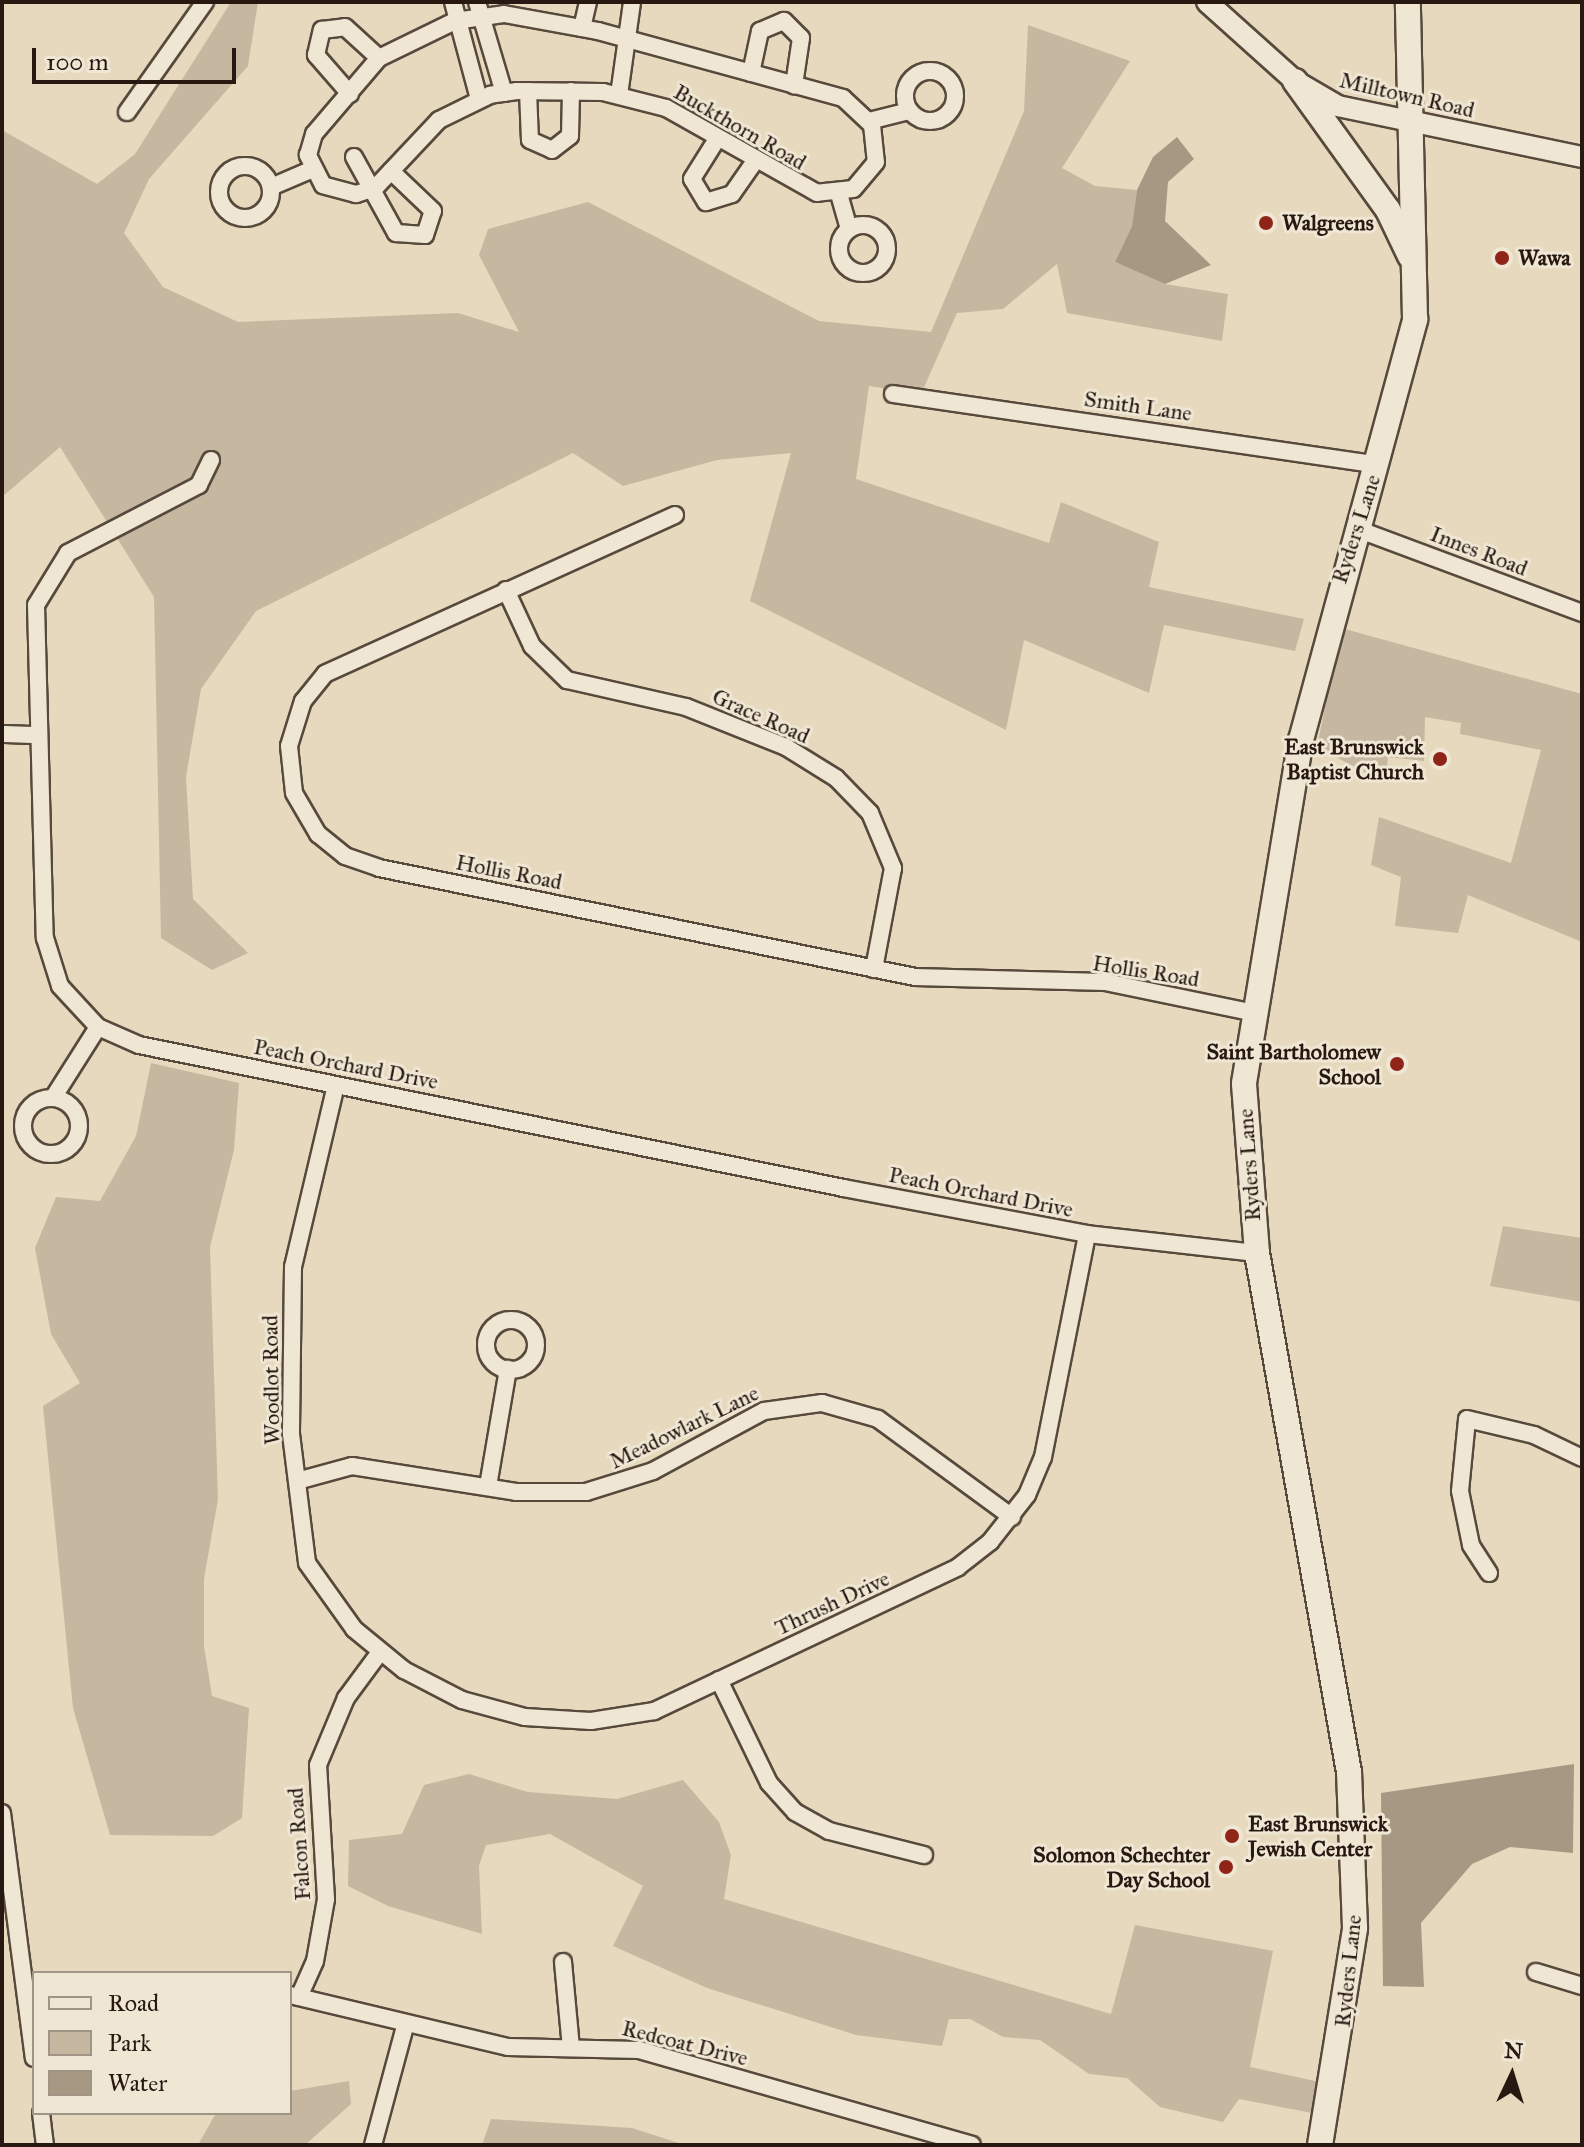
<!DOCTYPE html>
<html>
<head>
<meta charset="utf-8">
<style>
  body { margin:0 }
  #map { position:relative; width:1584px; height:2147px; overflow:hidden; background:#e7d9bd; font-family:"IM FELL Great Primer",serif }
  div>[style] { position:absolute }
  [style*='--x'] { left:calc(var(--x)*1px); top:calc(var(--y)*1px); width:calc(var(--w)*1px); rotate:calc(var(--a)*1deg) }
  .green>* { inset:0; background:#c6b8a0 }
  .water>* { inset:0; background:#a69883 }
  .roads { filter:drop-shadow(2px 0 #57493c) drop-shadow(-2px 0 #57493c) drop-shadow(0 2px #57493c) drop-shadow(0 -2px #57493c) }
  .minor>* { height:16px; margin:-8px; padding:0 8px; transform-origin:8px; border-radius:8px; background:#efe6d4 }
  .minor>.ring { margin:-8px; padding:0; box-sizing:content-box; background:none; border:16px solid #efe6d4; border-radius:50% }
  .tertiary>* { height:20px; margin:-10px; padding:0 10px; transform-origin:10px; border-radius:10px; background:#efe6d4 }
  .secondary>* { height:24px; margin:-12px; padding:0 12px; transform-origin:12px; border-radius:12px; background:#efe6d4 }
  .dots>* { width:22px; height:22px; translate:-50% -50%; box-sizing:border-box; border:4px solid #efe6d4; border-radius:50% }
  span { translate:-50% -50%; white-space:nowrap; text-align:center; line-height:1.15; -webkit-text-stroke:6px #efe6d4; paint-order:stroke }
  .street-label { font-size:22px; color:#271911 }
  .poi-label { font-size:22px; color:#271911; font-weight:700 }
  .left { translate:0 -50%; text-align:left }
  .right { translate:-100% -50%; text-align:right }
  .frame { position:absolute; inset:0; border:4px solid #271911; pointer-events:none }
  .legend { position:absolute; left:32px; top:1971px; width:260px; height:144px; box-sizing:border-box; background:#efe6d4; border:2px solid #9f9486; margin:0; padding:10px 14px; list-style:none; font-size:24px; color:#271911 }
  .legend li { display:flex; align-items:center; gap:16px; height:40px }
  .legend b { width:40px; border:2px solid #9f9486 }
  .north { position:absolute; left:1472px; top:2035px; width:80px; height:80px; -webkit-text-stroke:6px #efe6d4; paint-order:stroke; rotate:4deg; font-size:22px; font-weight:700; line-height:32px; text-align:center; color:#271911 }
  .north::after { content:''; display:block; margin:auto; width:28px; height:36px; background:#271911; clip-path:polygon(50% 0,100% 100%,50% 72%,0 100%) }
  .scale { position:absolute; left:32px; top:48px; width:204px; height:36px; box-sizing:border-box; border:4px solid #271911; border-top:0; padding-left:10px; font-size:24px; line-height:28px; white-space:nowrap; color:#271911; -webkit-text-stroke:6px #efe6d4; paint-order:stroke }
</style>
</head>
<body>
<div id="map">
  <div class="green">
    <i style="clip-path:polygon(231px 2px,258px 2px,248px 66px,149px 179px,124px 233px,163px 287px,238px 322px,458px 313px,519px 332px,479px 255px,488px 229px,588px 202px,819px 321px,931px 332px,1024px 111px,1028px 25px,1130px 61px,1062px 168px,1095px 186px,1137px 190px,1132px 226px,1115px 262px,1165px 284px,1228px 294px,1222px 341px,1067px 313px,1057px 264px,1003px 309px,957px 313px,921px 394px,869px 386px,856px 479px,1049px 543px,1061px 502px,1159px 542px,1149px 587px,1304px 619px,1295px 651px,1164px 625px,1149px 693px,1024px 640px,1006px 730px,750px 601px,791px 453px,717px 460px,623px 486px,573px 453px,256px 611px,201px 689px,186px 777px,193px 899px,248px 953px,212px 970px,161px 938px,154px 597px,60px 447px,2px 497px,2px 130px,97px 184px,135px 154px)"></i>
    <i style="clip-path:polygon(1341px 628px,1582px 694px,1582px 942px,1468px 895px,1458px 933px,1395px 926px,1401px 877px,1371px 865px,1379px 817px,1511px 863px,1541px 750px,1460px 734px,1461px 723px,1425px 717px,1424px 761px,1388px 757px,1385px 783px,1317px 747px)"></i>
    <i style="clip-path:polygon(151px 1063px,239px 1083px,234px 1150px,210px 1247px,218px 1499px,204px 1579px,204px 1646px,212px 1696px,249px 1708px,242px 1818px,213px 1836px,110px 1835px,73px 1708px,43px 1406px,80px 1383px,51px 1334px,35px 1248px,56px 1197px,100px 1201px,136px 1136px)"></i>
    <i style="clip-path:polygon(1503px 1226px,1582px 1238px,1582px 1302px,1490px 1286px)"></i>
    <i style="clip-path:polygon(469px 1774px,528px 1792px,617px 1799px,683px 1780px,719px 1822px,731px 1855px,724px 1899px,1111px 2014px,1135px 1925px,1273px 1951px,1250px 2067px,1320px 2082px,1312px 2113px,1239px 2099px,1223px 2122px,1160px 2107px,1127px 2078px,1089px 2074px,1040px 2040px,1003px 2037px,970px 2019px,949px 2019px,942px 2046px,856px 2035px,707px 1988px,613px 1946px,643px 1886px,550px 1834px,486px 1845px,479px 1866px,482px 1934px,388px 1906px,348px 1886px,349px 1840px,402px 1834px,424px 1785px)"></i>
    <i style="clip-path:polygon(349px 2081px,351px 2104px,305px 2145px,198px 2145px,216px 2113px,290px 2113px,290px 2091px)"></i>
    <i style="clip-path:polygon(491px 2119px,632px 2128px,685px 2145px,482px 2145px)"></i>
  </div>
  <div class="water">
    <i style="clip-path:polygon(1177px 137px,1194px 159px,1168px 182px,1165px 221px,1211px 265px,1165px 284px,1115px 262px,1132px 226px,1137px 190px,1153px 157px)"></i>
    <i style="clip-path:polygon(1574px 1764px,1573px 1853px,1510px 1847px,1472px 1864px,1421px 1923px,1424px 1987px,1383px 1986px,1381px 1793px)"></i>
  </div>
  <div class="roads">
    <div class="minor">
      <i style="--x:453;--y:2;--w:100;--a:75"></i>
      <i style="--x:477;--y:2;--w:95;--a:73.5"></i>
      <i style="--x:504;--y:14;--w:96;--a:10.3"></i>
      <i style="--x:598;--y:31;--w:254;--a:15.3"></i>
      <i style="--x:843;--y:98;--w:40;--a:43"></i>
      <i style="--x:872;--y:125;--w:37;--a:84"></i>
      <i style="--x:876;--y:162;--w:35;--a:130"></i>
      <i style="--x:853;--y:189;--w:36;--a:174"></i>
      <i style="--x:817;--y:193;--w:173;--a:-150.6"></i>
      <i style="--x:666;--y:108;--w:65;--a:-165.7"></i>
      <i style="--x:603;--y:92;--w:86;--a:-179.3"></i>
      <i style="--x:517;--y:91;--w:27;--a:172"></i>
      <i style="--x:490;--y:95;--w:57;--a:153.9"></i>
      <i style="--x:439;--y:120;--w:93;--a:133.3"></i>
      <i style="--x:375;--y:188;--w:20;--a:162"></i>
      <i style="--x:356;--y:194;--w:34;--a:-165"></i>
      <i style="--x:323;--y:185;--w:34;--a:-117"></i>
      <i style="--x:308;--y:155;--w:22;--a:-74"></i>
      <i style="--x:314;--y:134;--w:100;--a:-49.5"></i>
      <i style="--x:379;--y:58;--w:85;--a:-26"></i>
      <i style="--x:455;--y:21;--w:49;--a:-8.1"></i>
      <i style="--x:582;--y:28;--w:27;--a:-77"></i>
      <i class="ring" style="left:905px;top:71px;width:34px;height:34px"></i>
      <i style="--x:751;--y:73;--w:43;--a:-77.9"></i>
      <i style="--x:760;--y:31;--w:26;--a:-23"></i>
      <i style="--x:784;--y:21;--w:24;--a:45"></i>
      <i style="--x:801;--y:38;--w:48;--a:98.5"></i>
      <i style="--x:528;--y:91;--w:49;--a:87.7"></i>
      <i style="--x:530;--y:140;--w:24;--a:24"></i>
      <i style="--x:552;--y:150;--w:23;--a:-38"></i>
      <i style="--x:570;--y:136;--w:45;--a:-88.7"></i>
      <i style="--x:350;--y:94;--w:52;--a:-131.1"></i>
      <i style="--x:316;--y:55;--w:26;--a:-77"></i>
      <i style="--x:322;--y:30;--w:23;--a:-7"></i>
      <i style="--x:345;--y:27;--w:46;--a:42.4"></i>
      <i style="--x:619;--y:95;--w:94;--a:-82"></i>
      <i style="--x:127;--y:112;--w:135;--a:-54.7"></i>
      <i style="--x:869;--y:121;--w:37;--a:-14"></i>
      <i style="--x:717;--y:139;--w:47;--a:122"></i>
      <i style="--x:692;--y:179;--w:27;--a:59"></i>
      <i style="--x:706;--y:202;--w:27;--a:-17"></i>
      <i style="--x:732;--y:194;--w:40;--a:-55.1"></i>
      <i style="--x:354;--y:157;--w:87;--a:61.1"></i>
      <i style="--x:396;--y:233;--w:29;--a:4"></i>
      <i style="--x:425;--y:235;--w:25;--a:-72"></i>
      <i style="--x:433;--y:211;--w:58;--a:-136.4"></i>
      <i class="ring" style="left:219px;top:166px;width:36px;height:36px"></i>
      <i style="--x:271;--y:187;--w:46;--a:-23.2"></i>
      <i style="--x:839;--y:194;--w:33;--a:74"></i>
      <i class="ring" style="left:839px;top:225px;width:32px;height:32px"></i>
      <i style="--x:893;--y:394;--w:489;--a:8.3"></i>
      <i style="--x:211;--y:460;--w:28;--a:116"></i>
      <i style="--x:199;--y:485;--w:148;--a:152.6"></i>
      <i style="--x:68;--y:553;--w:61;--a:121.6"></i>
      <i style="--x:36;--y:605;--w:333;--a:88.5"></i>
      <i style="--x:45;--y:938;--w:50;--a:72.6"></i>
      <i style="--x:60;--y:986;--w:56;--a:47.2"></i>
      <i style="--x:98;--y:1027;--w:45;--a:23.7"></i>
      <i style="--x:139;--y:1045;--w:719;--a:11.47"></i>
      <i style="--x:844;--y:1188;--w:247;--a:10.7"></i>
      <i style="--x:1087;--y:1234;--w:171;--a:6.4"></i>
      <i style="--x:675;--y:515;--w:384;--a:155.6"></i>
      <i style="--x:325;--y:674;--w:35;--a:129"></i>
      <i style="--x:303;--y:701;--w:47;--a:107.3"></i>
      <i style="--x:289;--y:746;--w:47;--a:83.9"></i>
      <i style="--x:294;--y:793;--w:48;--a:59.7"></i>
      <i style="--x:318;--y:834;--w:35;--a:39"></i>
      <i style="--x:345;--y:856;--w:36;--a:19"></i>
      <i style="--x:379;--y:868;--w:547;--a:11.49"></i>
      <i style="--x:915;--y:977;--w:190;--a:1.5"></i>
      <i style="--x:1105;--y:982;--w:153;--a:11.7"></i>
      <i style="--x:1360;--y:530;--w:237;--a:20.5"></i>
      <i style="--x:506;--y:590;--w:62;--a:65.1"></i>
      <i style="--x:532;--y:646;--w:49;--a:44.2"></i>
      <i style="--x:567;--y:680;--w:122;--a:12.8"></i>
      <i style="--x:686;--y:707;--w:108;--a:21.8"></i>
      <i style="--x:786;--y:747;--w:59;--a:31.8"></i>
      <i style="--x:836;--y:778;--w:49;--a:45.8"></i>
      <i style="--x:870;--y:813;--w:60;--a:67.3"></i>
      <i style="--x:893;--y:868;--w:103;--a:100.7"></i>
      <i style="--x:2;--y:734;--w:36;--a:2"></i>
      <i style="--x:336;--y:1085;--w:187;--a:103.3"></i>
      <i style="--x:293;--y:1267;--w:167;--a:90.7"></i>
      <i style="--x:291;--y:1434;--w:130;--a:82.9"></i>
      <i style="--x:307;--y:1563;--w:81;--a:54.5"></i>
      <i style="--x:354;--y:1629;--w:65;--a:39.4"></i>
      <i style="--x:404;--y:1670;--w:65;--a:27.3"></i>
      <i style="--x:462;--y:1700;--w:65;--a:15.1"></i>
      <i style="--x:525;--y:1717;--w:66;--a:3.5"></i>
      <i style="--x:591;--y:1721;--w:64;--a:-9"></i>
      <i style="--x:654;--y:1711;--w:336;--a:-25.3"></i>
      <i style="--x:958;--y:1567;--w:41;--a:-38"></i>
      <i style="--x:990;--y:1542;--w:60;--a:-51.8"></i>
      <i style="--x:1027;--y:1495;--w:41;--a:-67.2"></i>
      <i style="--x:1043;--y:1457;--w:227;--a:-78.8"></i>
      <i style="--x:53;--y:1098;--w:84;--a:-57.6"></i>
      <i class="ring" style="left:23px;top:1098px;width:40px;height:40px"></i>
      <i class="ring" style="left:486px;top:1320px;width:34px;height:34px"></i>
      <i style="--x:297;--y:1481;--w:57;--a:-15.3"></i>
      <i style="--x:352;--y:1466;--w:166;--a:9"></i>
      <i style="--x:516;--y:1492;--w:70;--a:0"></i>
      <i style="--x:586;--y:1492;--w:70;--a:-17.4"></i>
      <i style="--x:653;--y:1471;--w:126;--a:-28.4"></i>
      <i style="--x:764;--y:1411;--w:59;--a:-7.9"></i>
      <i style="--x:822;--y:1403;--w:58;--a:15.9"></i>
      <i style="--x:878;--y:1419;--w:166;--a:36.2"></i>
      <i style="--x:488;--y:1486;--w:119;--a:-80.3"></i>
      <i style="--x:1489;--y:1573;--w:33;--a:-123"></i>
      <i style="--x:1471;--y:1545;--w:55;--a:-101.5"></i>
      <i style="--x:1460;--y:1491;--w:72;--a:-84.4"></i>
      <i style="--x:1467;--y:1419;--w:69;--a:13.4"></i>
      <i style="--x:1534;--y:1435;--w:53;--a:25.6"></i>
      <i style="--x:719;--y:1680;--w:114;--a:64.1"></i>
      <i style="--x:769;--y:1783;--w:39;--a:48"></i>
      <i style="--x:795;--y:1812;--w:39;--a:29"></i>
      <i style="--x:829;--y:1831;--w:98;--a:14.2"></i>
      <i style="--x:2;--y:1813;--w:247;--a:82.6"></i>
      <i style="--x:563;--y:1962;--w:86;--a:84.7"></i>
      <i style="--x:1536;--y:1972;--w:48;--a:16.9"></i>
      <i style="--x:290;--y:1995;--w:224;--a:13.4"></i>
      <i style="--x:508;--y:2047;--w:131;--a:1.3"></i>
      <i style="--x:639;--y:2050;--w:346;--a:15.9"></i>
      <i style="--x:299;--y:1997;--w:39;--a:-66"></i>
      <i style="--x:315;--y:1961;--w:63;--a:-79.9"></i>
      <i style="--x:326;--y:1899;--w:134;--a:-93.4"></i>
      <i style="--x:318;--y:1765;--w:73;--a:-67.3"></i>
      <i style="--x:346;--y:1698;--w:57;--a:-53.5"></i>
      <i style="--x:41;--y:2113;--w:32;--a:83"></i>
      <i style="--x:373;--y:2145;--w:126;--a:-74.9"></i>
    </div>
    <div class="tertiary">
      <i style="--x:1207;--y:2;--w:118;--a:41.9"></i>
      <i style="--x:1295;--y:81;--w:50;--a:30.2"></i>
      <i style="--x:1338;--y:106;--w:249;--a:11.8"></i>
    </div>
    <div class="secondary">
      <i style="--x:1295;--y:81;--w:159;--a:54.2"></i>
      <i style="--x:1388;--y:210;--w:51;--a:64.4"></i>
      <i style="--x:1320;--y:2145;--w:220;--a:-80.8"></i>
      <i style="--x:1355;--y:1928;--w:156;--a:-92.2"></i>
      <i style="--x:1349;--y:1772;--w:527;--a:-100.05"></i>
      <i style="--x:1257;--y:1253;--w:170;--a:-94.4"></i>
      <i style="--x:1244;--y:1083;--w:348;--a:-80.6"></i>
      <i style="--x:1301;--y:740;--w:436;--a:-74.8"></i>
      <i style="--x:1415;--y:319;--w:317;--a:-91.3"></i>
    </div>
  </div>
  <div class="dots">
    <i style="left:1266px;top:223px;background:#8f2418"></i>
    <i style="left:1502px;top:258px;background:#8f2418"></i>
    <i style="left:1440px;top:759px;background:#8f2418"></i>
    <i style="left:1397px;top:1064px;background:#8f2418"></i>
    <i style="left:1232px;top:1836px;background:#8f2418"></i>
    <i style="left:1226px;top:1867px;background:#8f2418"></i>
  </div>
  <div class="street-label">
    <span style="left:1407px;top:95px;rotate:13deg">Milltown Road</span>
    <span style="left:740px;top:127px;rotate:30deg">Buckthorn Road</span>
    <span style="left:1138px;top:406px;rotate:8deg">Smith Lane</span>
    <span style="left:1356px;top:529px;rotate:-72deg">Ryders Lane</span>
    <span style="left:1479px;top:551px;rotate:21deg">Innes Road</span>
    <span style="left:761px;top:716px;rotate:24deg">Grace Road</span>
    <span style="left:509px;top:872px;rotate:11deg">Hollis Road</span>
    <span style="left:1146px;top:971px;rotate:9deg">Hollis Road</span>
    <span style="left:346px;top:1064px;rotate:11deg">Peach Orchard Drive</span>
    <span style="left:1249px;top:1165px;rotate:-94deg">Ryders Lane</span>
    <span style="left:981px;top:1192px;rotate:11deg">Peach Orchard Drive</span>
    <span style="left:271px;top:1380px;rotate:-91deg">Woodlot Road</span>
    <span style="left:684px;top:1427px;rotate:-26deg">Meadowlark Lane</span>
    <span style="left:832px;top:1603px;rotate:-25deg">Thrush Drive</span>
    <span style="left:299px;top:1844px;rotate:-94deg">Falcon Road</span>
    <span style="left:1348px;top:1971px;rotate:-84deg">Ryders Lane</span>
    <span style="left:685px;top:2043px;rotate:14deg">Redcoat Drive</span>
  </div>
  <div class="poi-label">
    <span class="left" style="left:1282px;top:223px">Walgreens</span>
    <span class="left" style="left:1518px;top:258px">Wawa</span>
    <span class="right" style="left:1424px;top:759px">East Brunswick<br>Baptist Church</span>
    <span class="right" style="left:1381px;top:1064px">Saint Bartholomew<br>School</span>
    <span class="left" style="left:1248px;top:1836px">East Brunswick<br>Jewish Center</span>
    <span class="right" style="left:1210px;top:1867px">Solomon Schechter<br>Day School</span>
  </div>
  <div class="frame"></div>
  <ul class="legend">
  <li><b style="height:10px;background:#efe6d4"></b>Road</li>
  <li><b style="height:22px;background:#c6b8a0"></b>Park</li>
  <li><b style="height:22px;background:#a69883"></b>Water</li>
  </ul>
  <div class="north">N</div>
  <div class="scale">100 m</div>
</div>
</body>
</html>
